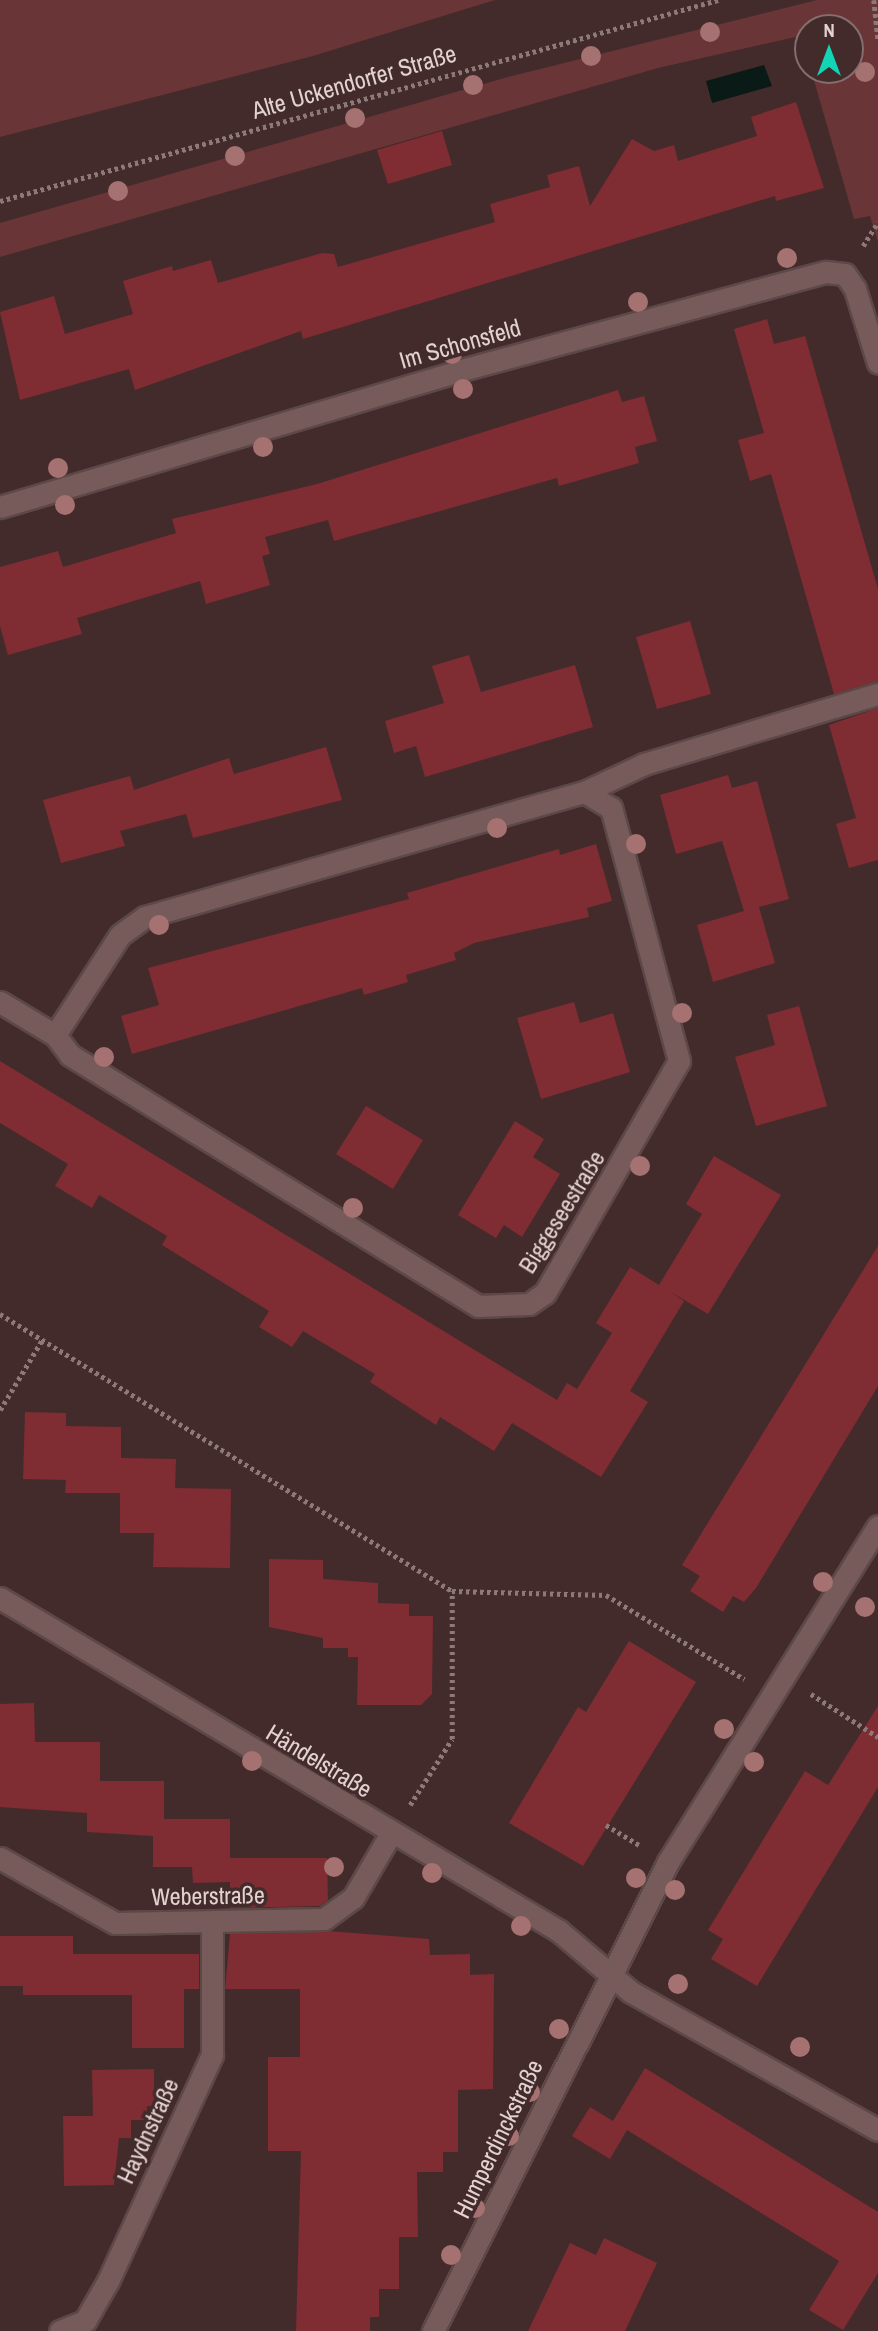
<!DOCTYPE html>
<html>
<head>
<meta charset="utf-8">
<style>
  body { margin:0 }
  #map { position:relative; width:878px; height:2331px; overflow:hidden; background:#442b2b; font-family:"Archivo Narrow",sans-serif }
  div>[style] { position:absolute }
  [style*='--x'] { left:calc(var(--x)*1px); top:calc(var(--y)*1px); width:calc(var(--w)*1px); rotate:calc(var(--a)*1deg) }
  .green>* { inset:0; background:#693537 }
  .water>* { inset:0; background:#0a1a16 }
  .building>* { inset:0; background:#7f2c33 }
  .path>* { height:4.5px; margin-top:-2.25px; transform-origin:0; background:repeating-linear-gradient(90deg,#8e7979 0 3.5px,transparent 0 7px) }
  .roads { filter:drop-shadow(2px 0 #5d4848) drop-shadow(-2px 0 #5d4848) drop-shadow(0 2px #5d4848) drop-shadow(0 -2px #5d4848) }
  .street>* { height:21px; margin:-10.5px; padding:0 10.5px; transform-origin:10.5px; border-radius:10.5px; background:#775b5a }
  .trees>* { width:20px; height:20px; margin:-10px; border-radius:50%; background:#a57171 }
  span { translate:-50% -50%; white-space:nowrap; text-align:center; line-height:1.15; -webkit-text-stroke:7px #442b2b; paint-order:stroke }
  .street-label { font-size:24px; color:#e3d2d2 }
  .north { position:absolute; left:794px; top:14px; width:70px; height:70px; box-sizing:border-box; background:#442b2b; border:2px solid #846e6e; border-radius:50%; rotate:0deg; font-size:19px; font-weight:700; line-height:28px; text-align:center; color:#e3d2d2 }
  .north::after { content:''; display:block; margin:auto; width:24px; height:32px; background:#11d5b4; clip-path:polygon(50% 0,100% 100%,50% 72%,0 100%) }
</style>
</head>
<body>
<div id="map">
  <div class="green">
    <i style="clip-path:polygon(0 0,495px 0,313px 56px,0 137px)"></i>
    <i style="clip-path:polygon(817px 0,878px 0,878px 242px,870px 216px,854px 219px,811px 70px,850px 70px,850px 28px,808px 28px,808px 61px,800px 36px,658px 68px,0 257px,0 223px,508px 77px)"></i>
  </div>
  <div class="water">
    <i style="clip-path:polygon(764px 65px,772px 86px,712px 103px,706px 81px)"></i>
  </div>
  <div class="building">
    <i style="clip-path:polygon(796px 102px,824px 188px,776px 201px,775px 196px,303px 339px,301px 331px,135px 390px,129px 369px,20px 400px,0 312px,54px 296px,65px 334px,133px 314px,123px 281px,172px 266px,173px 271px,211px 260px,218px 283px,322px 253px,334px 254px,338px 267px,495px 222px,490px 204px,550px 187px,547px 175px,579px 166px,590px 206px,632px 139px,654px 151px,674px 145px,678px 161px,757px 136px,751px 117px)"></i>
    <i style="clip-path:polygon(442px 131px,452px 165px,388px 184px,377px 150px)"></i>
    <i style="clip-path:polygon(767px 319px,774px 344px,805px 336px,878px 589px,878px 681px,834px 694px,771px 474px,750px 481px,738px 440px,764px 433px,734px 329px)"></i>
    <i style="clip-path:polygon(618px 390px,622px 402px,644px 396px,657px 441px,635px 447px,639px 463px,559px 486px,557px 478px,334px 541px,328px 520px,265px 537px,270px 554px,262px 556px,270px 585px,206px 604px,200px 581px,77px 618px,82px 634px,8px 655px,0 626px,0 567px,58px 551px,63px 567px,176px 533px,172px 519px,317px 484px)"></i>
    <i style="clip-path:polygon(690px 621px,711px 694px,657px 709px,636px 637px)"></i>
    <i style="clip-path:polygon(469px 655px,481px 692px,575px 665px,593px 727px,425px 777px,416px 746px,394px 753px,385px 721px,444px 703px,432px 666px)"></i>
    <i style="clip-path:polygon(878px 708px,878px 860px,849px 868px,836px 824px,856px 818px,829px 725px)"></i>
    <i style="clip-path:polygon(326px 747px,342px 800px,193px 838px,186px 814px,120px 831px,125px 846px,61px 863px,43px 800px,130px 776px,134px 790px,229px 758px,234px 774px)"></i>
    <i style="clip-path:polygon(728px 775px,732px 788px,757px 781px,789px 899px,759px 907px,775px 963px,713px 982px,697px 925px,744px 911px,722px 841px,676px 854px,660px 795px)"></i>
    <i style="clip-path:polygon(596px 844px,612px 901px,587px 908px,589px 917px,474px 943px,454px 953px,456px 960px,406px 975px,408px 982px,364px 995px,362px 988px,132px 1054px,121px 1016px,159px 1005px,148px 968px,409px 899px,407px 893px,559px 849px,560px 855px)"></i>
    <i style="clip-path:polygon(574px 1002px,580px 1023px,613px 1013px,630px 1072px,541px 1099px,517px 1018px)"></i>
    <i style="clip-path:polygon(799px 1006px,827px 1106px,756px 1126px,735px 1057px,775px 1045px,767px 1015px)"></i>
    <i style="clip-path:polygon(0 1061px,557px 1400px,567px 1383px,577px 1389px,612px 1333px,596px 1323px,630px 1267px,659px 1285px,702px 1214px,686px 1204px,714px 1156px,781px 1195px,708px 1314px,669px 1291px,684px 1301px,630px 1391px,648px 1402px,601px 1477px,512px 1423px,494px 1451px,440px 1417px,436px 1425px,370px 1382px,375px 1374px,303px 1331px,292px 1347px,259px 1327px,269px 1311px,162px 1245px,167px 1236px,99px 1195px,92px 1208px,55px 1186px,68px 1164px,0 1123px)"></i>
    <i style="clip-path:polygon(366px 1106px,423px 1140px,393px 1189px,336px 1154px)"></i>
    <i style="clip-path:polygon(515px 1121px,544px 1139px,533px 1157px,560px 1174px,522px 1237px,504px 1225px,496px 1238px,458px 1215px)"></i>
    <i style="clip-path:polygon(878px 1246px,878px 1386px,756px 1588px,744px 1602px,733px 1596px,723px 1612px,690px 1591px,700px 1576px,682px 1565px)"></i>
    <i style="clip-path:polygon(25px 1412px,66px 1413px,66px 1426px,121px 1427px,121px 1458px,176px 1459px,175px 1488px,231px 1489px,230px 1568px,153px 1567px,154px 1533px,120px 1533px,120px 1493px,65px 1493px,66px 1480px,23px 1479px)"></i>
    <i style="clip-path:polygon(269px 1559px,323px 1560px,323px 1579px,378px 1583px,378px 1603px,409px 1604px,409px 1616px,433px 1616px,432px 1694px,421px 1705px,357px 1705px,358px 1657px,348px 1657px,348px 1648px,323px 1648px,323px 1638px,269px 1627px)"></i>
    <i style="clip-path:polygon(629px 1641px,696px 1682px,583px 1866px,509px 1823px,578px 1707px,586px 1712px)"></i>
    <i style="clip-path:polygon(34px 1703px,35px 1742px,100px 1742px,100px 1781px,164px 1781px,164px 1819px,230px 1819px,230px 1858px,327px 1858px,328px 1900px,320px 1906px,230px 1908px,230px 1882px,193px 1883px,192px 1867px,153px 1867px,153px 1836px,87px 1832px,87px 1813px,0 1807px,0 1704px)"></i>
    <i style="clip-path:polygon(878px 1706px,878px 1787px,757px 1986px,711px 1959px,723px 1939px,708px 1930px,805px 1771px,828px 1785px)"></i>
    <i style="clip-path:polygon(328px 1931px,429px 1939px,430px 1955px,470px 1954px,470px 1975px,494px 1974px,493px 2089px,458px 2090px,458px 2152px,443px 2152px,443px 2172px,417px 2172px,418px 2237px,399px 2237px,399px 2289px,379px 2289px,379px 2317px,370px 2317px,370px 2331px,296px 2331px,301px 2151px,268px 2151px,268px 2057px,300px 2057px,300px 1989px,225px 1989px,230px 1934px)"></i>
    <i style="clip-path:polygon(0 1936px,73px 1936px,73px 1954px,199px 1954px,199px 1989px,184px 1989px,184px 2048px,132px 2048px,132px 1995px,23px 1995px,23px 1986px,0 1986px)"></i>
    <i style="clip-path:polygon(645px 2068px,878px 2212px,878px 2273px,843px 2330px,809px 2310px,839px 2261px,627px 2130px,610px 2159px,572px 2136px,590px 2107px,613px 2121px)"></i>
    <i style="clip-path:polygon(154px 2069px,154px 2106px,147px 2106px,147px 2120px,131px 2120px,131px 2138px,119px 2138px,114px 2185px,64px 2186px,63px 2116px,93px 2116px,92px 2070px)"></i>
    <i style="clip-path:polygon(604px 2238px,657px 2263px,625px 2331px,528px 2331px,570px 2243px,596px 2255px)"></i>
  </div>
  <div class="path">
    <i style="--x:874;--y:0;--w:39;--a:84"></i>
    <i style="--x:0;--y:201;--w:746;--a:-15.64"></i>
    <i style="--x:863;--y:246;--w:28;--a:-58"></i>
    <i style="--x:0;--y:1314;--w:530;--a:31.5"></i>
    <i style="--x:452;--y:1591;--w:154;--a:1.5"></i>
    <i style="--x:606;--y:1595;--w:162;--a:31.3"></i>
    <i style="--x:0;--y:1410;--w:82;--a:-59"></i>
    <i style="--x:811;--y:1694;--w:80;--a:32.7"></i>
    <i style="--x:410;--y:1805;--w:78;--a:-57.5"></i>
    <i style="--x:452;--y:1739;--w:148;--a:-90"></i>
    <i style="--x:606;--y:1825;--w:41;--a:31"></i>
  </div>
  <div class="roads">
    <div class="street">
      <i style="--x:0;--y:507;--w:478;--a:-16.5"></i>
      <i style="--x:458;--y:371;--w:381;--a:-15.1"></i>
      <i style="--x:826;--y:272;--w:19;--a:6"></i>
      <i style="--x:845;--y:274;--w:18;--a:56"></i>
      <i style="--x:855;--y:289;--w:77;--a:72.7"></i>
      <i style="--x:0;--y:1002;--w:64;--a:31"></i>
      <i style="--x:55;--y:1035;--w:25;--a:53"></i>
      <i style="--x:70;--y:1055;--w:479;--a:31.6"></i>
      <i style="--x:478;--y:1306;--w:51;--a:-2.2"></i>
      <i style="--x:529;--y:1304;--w:19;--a:-35"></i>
      <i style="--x:545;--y:1293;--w:268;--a:-60"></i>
      <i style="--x:679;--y:1061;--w:262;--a:-105"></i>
      <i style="--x:611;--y:808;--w:31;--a:-149"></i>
      <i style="--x:55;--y:1035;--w:119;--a:-57"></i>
      <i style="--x:120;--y:935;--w:31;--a:-36"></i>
      <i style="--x:145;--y:917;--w:456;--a:-15.9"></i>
      <i style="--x:584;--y:792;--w:66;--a:-25"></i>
      <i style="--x:644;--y:764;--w:244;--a:-16.7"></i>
      <i style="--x:0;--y:1598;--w:651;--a:30.78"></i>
      <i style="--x:559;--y:1931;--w:94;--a:40.3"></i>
      <i style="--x:631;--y:1992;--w:283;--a:29.2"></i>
      <i style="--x:0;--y:1858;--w:132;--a:29.5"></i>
      <i style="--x:115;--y:1923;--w:209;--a:-1.1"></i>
      <i style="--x:324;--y:1919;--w:36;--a:-36"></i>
      <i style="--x:353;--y:1898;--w:73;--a:-59.6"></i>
      <i style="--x:60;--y:2331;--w:27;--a:-22"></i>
      <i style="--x:85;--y:2321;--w:46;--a:-60.1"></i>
      <i style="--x:108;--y:2281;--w:249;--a:-65.3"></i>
      <i style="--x:212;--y:2055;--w:131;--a:-90"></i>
      <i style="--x:433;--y:2331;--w:525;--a:-63.39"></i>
      <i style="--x:668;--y:1862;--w:396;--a:-58"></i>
    </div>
  </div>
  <div class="trees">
    <i style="left:710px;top:32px"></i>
    <i style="left:591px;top:56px"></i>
    <i style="left:865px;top:72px"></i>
    <i style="left:473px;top:85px"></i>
    <i style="left:355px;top:118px"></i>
    <i style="left:235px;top:156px"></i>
    <i style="left:118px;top:191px"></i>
    <i style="left:787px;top:258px"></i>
    <i style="left:638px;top:302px"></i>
    <i style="left:452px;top:354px"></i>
    <i style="left:463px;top:389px"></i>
    <i style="left:263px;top:447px"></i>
    <i style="left:58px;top:468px"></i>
    <i style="left:65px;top:505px"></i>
    <i style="left:497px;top:828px"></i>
    <i style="left:636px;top:844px"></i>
    <i style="left:159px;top:925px"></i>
    <i style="left:682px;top:1013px"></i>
    <i style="left:104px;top:1057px"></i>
    <i style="left:640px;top:1166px"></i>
    <i style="left:353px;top:1208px"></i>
    <i style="left:823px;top:1582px"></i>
    <i style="left:865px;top:1607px"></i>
    <i style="left:724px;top:1729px"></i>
    <i style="left:252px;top:1761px"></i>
    <i style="left:754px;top:1762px"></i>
    <i style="left:334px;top:1867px"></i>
    <i style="left:432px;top:1873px"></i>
    <i style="left:636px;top:1878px"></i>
    <i style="left:675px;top:1890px"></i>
    <i style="left:521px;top:1926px"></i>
    <i style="left:678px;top:1984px"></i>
    <i style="left:559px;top:2029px"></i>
    <i style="left:800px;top:2047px"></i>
    <i style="left:530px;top:2092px"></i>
    <i style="left:509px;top:2136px"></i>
    <i style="left:475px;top:2208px"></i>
    <i style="left:451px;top:2255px"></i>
  </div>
  <div class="street-label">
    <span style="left:354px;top:82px;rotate:-16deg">Alte Uckendorfer Straße</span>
    <span style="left:460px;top:344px;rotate:-16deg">Im Schonsfeld</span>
    <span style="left:562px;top:1212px;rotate:-58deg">Biggeseestraße</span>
    <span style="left:319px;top:1761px;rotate:31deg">Händelstraße</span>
    <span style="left:208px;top:1896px;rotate:-1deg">Weberstraße</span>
    <span style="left:148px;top:2131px;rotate:-65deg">Haydnstraße</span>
    <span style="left:498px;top:2139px;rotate:-64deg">Humperdinckstraße</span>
  </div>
  <div class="north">N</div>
</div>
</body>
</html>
